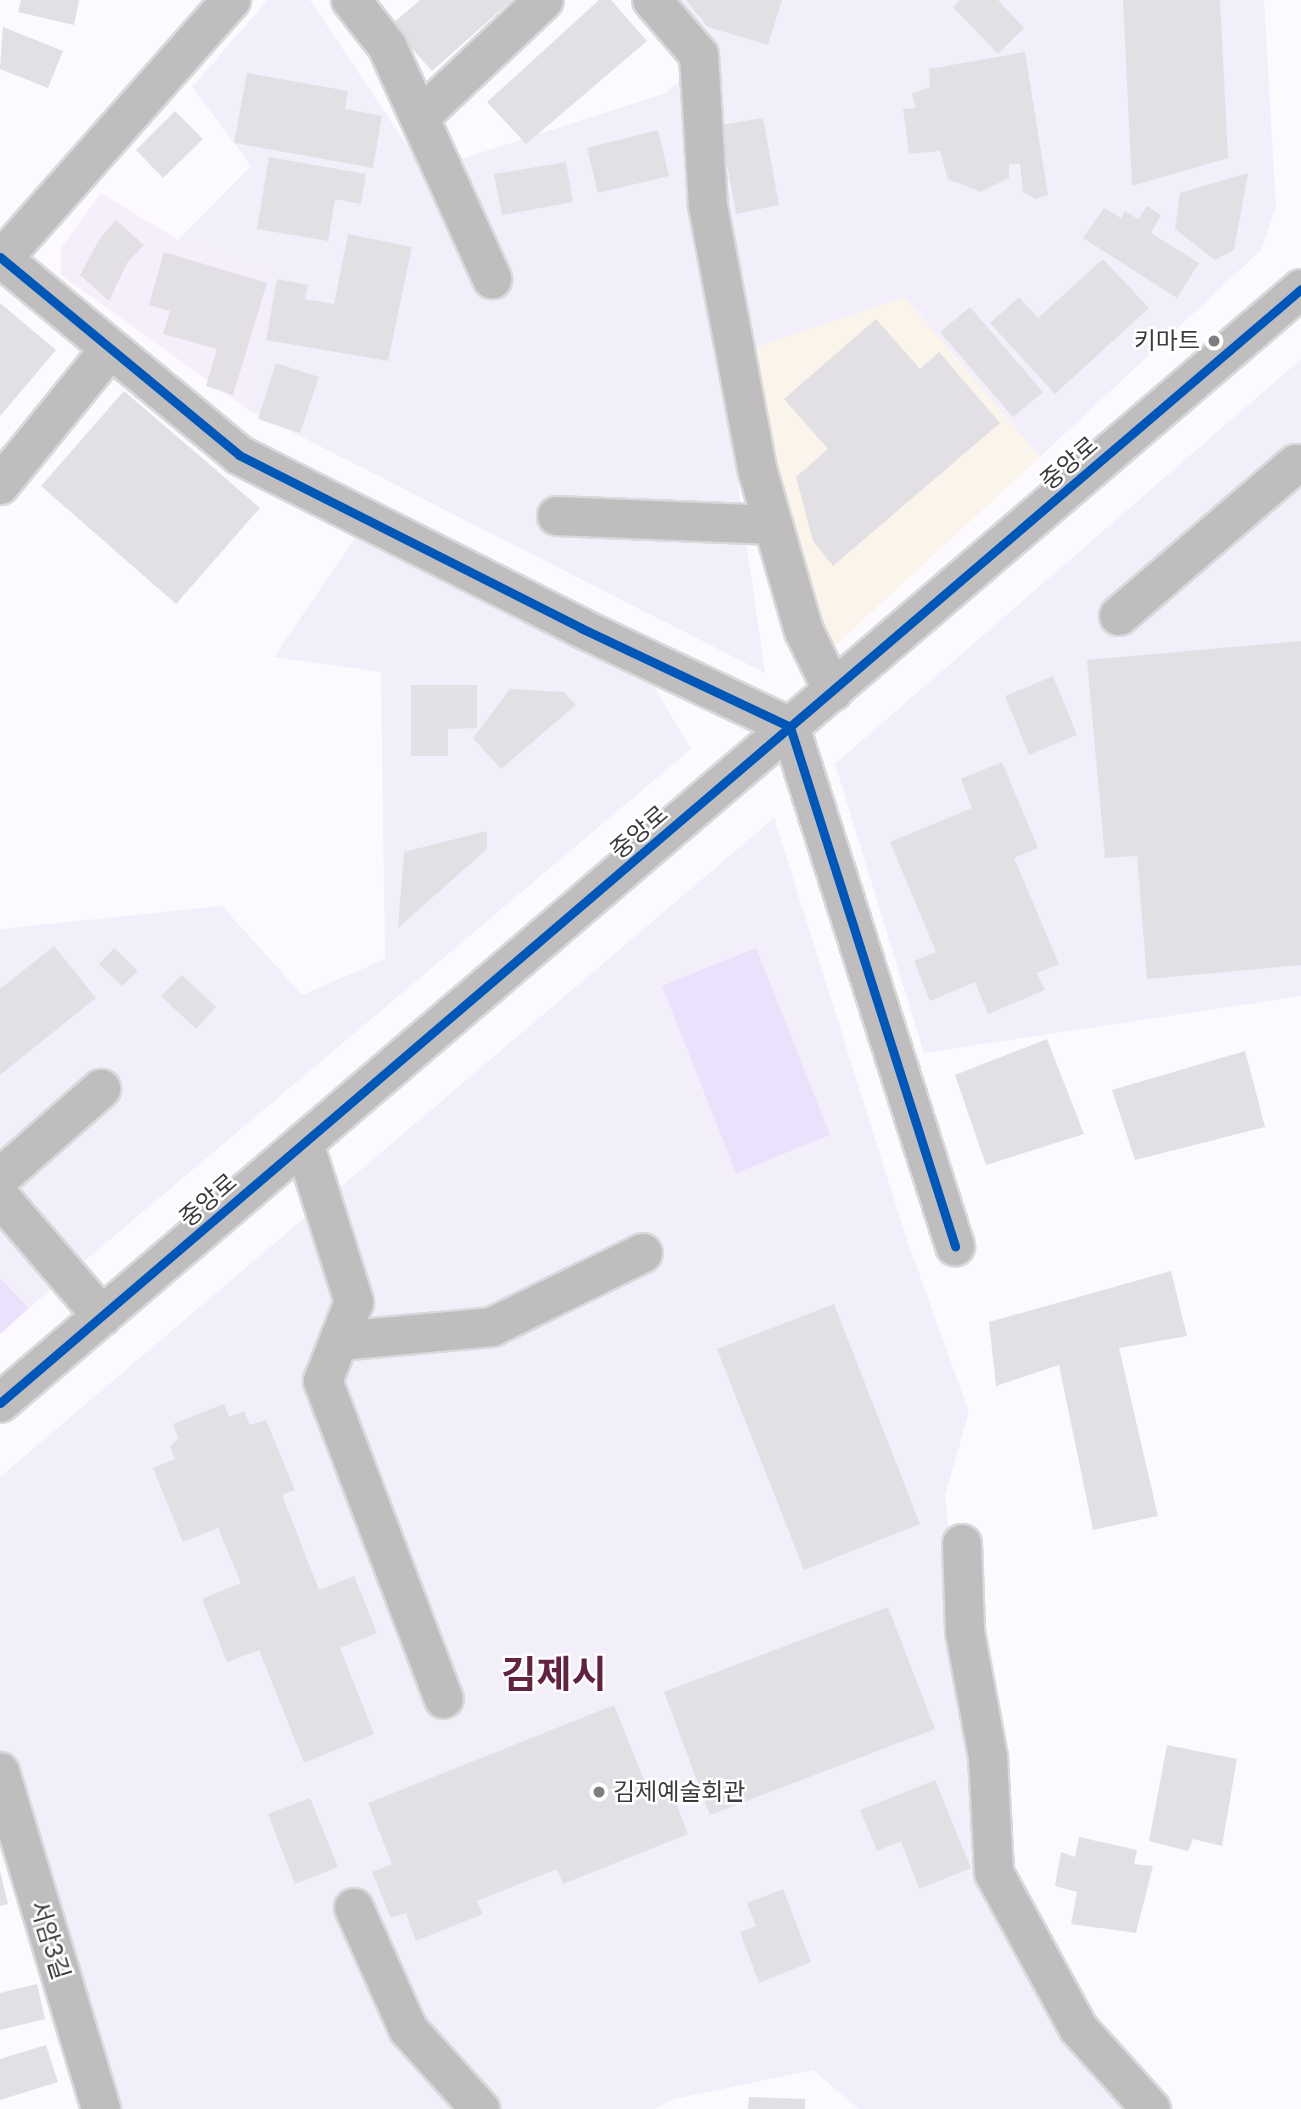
<!DOCTYPE html>
<html>
<head>
<meta charset="utf-8">
<style>
  body { margin:0 }
  #map { position:relative; width:1301px; height:2109px; overflow:hidden; background:#fcfafe; font-family:Inter,"Noto Sans KR",sans-serif }
  div>[style] { position:absolute }
  [style*='--x'] { left:calc(var(--x)*1px); top:calc(var(--y)*1px); width:calc(var(--w)*1px); rotate:calc(var(--a)*1deg) }
  .commercial>* { inset:0; background:#f2effb }
  .built>* { inset:0; background:#f4effa }
  .medical>* { inset:0; background:#fbf4ea }
  .green>* { inset:0; background:#ece1fd }
  .building>* { inset:0; background:#e2e0e4 }
  .roads { filter:drop-shadow(2px 0 #d9d8db) drop-shadow(-2px 0 #d9d8db) drop-shadow(0 2px #d9d8db) drop-shadow(0 -2px #d9d8db) }
  .minor>* { height:38px; margin:-19px; padding:0 19px; transform-origin:19px; border-radius:19px; background:#bfbdbe }
  .cycleway>* { height:9px; margin:-4.5px; padding:0 4.5px; transform-origin:4.5px; border-radius:4.5px; background:#0057b8 }
  .dots>* { width:19px; height:19px; translate:-50% -50%; box-sizing:border-box; border:4px solid #fff; border-radius:50% }
  span { translate:-50% -50%; white-space:nowrap; text-align:center; line-height:1.15; -webkit-text-stroke:5px #fff; paint-order:stroke }
  .poi-label { font-size:24px; color:#3b3a3e }
  .right { translate:-100% -50%; text-align:right }
  .left { translate:0 -50%; text-align:left }
  .street-label { font-size:24px; color:#3b3a3e }
  .town-label { font-size:38px; color:#622242; font-weight:700 }
</style>
</head>
<body>
<div id="map">
  <div class="commercial">
    <i style="clip-path:polygon(268px 0,310px 0,424px 171px,666px 93px,714px 50px,672px 0,1264px 0,1276px 207px,1261px 250px,1040px 457px,905px 298px,720px 359px,765px 673px,247px 409px,267px 271px,178px 240px,251px 166px,192px 87px)"></i>
    <i style="clip-path:polygon(1301px 359px,1301px 996px,924px 1053px,835px 764px)"></i>
    <i style="clip-path:polygon(355px 538px,652px 683px,691px 749px,29px 1308px,0 1278px,0 929px,222px 906px,302px 995px,385px 959px,381px 672px,274px 657px)"></i>
    <i style="clip-path:polygon(774px 818px,907px 1240px,969px 1412px,945px 1496px,986px 1886px,1143px 2109px,859px 2109px,813px 2070px,674px 2099px,655px 2109px,119px 2109px,0 1755px,0 1477px)"></i>
  </div>
  <div class="built">
    <i style="clip-path:polygon(101px 193px,178px 240px,267px 271px,247px 409px,61px 275px,61px 248px)"></i>
  </div>
  <div class="medical">
    <i style="clip-path:polygon(905px 298px,1040px 457px,826px 654px,751px 349px)"></i>
  </div>
  <div class="green">
    <i style="clip-path:polygon(756px 948px,830px 1135px,736px 1173px,662px 986px)"></i>
    <i style="clip-path:polygon(0 1278px,29px 1308px,0 1334px)"></i>
  </div>
  <div class="building">
    <i style="clip-path:polygon(21px 0,79px 0,74px 25px,18px 12px)"></i>
    <i style="clip-path:polygon(420px 0,512px 0,432px 71px,391px 25px)"></i>
    <i style="clip-path:polygon(599px 0,611px 0,647px 41px,526px 144px,487px 102px)"></i>
    <i style="clip-path:polygon(686px 0,782px 0,768px 45px,708px 27px)"></i>
    <i style="clip-path:polygon(960px 0,998px 0,1024px 28px,998px 54px,953px 7px)"></i>
    <i style="clip-path:polygon(1123px 0,1220px 0,1228px 158px,1132px 186px)"></i>
    <i style="clip-path:polygon(3px 27px,63px 51px,48px 88px,0 69px)"></i>
    <i style="clip-path:polygon(1025px 52px,1048px 195px,1035px 199px,1023px 192px,1020px 164px,1009px 164px,1009px 178px,981px 192px,948px 179px,940px 151px,909px 154px,903px 109px,916px 108px,912px 94px,930px 87px,929px 69px)"></i>
    <i style="clip-path:polygon(247px 73px,348px 91px,345px 109px,382px 116px,373px 168px,234px 143px)"></i>
    <i style="clip-path:polygon(175px 111px,203px 139px,163px 178px,136px 150px)"></i>
    <i style="clip-path:polygon(763px 118px,779px 205px,736px 214px,720px 125px)"></i>
    <i style="clip-path:polygon(658px 130px,669px 176px,598px 193px,587px 148px)"></i>
    <i style="clip-path:polygon(269px 157px,366px 174px,361px 204px,335px 199px,328px 241px,257px 229px)"></i>
    <i style="clip-path:polygon(566px 162px,573px 202px,502px 215px,494px 174px)"></i>
    <i style="clip-path:polygon(1248px 173px,1234px 250px,1215px 260px,1175px 229px,1180px 193px)"></i>
    <i style="clip-path:polygon(1147px 206px,1161px 215px,1151px 233px,1199px 263px,1177px 298px,1083px 238px,1104px 208px,1121px 218px,1125px 211px,1138px 219px)"></i>
    <i style="clip-path:polygon(116px 220px,144px 245px,127px 263px,109px 301px,80px 275px,100px 238px)"></i>
    <i style="clip-path:polygon(348px 234px,412px 247px,388px 361px,266px 340px,277px 279px,308px 285px,305px 299px,334px 304px)"></i>
    <i style="clip-path:polygon(164px 252px,267px 283px,233px 395px,206px 386px,217px 349px,163px 334px,170px 311px,149px 305px)"></i>
    <i style="clip-path:polygon(1103px 259px,1149px 308px,1055px 394px,990px 323px,1019px 297px,1038px 318px)"></i>
    <i style="clip-path:polygon(0 303px,56px 350px,0 416px)"></i>
    <i style="clip-path:polygon(970px 307px,1043px 392px,1013px 417px,940px 332px)"></i>
    <i style="clip-path:polygon(876px 319px,920px 369px,939px 352px,1000px 423px,833px 566px,813px 541px,796px 477px,828px 449px,784px 399px)"></i>
    <i style="clip-path:polygon(276px 363px,319px 377px,300px 433px,258px 419px)"></i>
    <i style="clip-path:polygon(124px 391px,260px 508px,176px 604px,41px 486px)"></i>
    <i style="clip-path:polygon(1301px 641px,1301px 965px,1147px 979px,1137px 856px,1105px 858px,1087px 660px)"></i>
    <i style="clip-path:polygon(1053px 676px,1077px 735px,1029px 755px,1005px 696px)"></i>
    <i style="clip-path:polygon(411px 685px,477px 685px,477px 728px,448px 729px,448px 756px,411px 756px)"></i>
    <i style="clip-path:polygon(510px 689px,564px 692px,576px 705px,501px 769px,473px 738px)"></i>
    <i style="clip-path:polygon(1002px 762px,1038px 848px,1014px 858px,1059px 964px,1037px 973px,1045px 990px,988px 1014px,975px 982px,930px 1001px,914px 961px,936px 952px,890px 842px,972px 808px,961px 779px)"></i>
    <i style="clip-path:polygon(487px 831px,487px 849px,398px 928px,404px 852px)"></i>
    <i style="clip-path:polygon(54px 946px,96px 998px,0 1075px,0 989px)"></i>
    <i style="clip-path:polygon(114px 948px,138px 971px,122px 986px,99px 964px)"></i>
    <i style="clip-path:polygon(182px 975px,216px 1007px,196px 1029px,161px 996px)"></i>
    <i style="clip-path:polygon(1047px 1039px,1084px 1134px,986px 1165px,955px 1075px)"></i>
    <i style="clip-path:polygon(1245px 1051px,1265px 1127px,1135px 1160px,1112px 1090px)"></i>
    <i style="clip-path:polygon(1171px 1271px,1187px 1336px,1119px 1348px,1158px 1516px,1093px 1530px,1059px 1365px,996px 1386px,989px 1322px)"></i>
    <i style="clip-path:polygon(834px 1304px,920px 1524px,804px 1570px,717px 1349px)"></i>
    <i style="clip-path:polygon(224px 1404px,229px 1417px,244px 1411px,250px 1425px,266px 1420px,295px 1490px,282px 1495px,319px 1590px,354px 1576px,377px 1633px,340px 1648px,374px 1734px,304px 1763px,259px 1650px,227px 1662px,202px 1599px,241px 1583px,218px 1528px,183px 1542px,153px 1468px,175px 1459px,170px 1447px,178px 1438px,173px 1424px)"></i>
    <i style="clip-path:polygon(888px 1607px,935px 1729px,710px 1815px,664px 1692px)"></i>
    <i style="clip-path:polygon(614px 1705px,650px 1795px,670px 1787px,688px 1834px,563px 1884px,557px 1869px,477px 1901px,483px 1914px,416px 1941px,406px 1913px,391px 1918px,372px 1872px,392px 1864px,368px 1803px)"></i>
    <i style="clip-path:polygon(1167px 1745px,1237px 1759px,1222px 1846px,1193px 1839px,1188px 1851px,1149px 1841px)"></i>
    <i style="clip-path:polygon(935px 1780px,971px 1868px,919px 1889px,901px 1841px,877px 1851px,860px 1810px)"></i>
    <i style="clip-path:polygon(310px 1798px,338px 1867px,295px 1884px,268px 1814px)"></i>
    <i style="clip-path:polygon(1079px 1837px,1137px 1850px,1134px 1864px,1153px 1866px,1136px 1933px,1071px 1924px,1077px 1892px,1055px 1886px,1061px 1852px,1075px 1857px)"></i>
    <i style="clip-path:polygon(0 1871px,8px 1904px,0 1906px)"></i>
    <i style="clip-path:polygon(783px 1889px,811px 1962px,759px 1983px,740px 1932px,756px 1926px,747px 1903px)"></i>
    <i style="clip-path:polygon(37px 1984px,45px 2019px,0 2030px,0 1993px)"></i>
    <i style="clip-path:polygon(46px 2045px,58px 2082px,0 2100px,0 2059px)"></i>
    <i style="clip-path:polygon(749px 2097px,805px 2099px,805px 2109px,748px 2109px)"></i>
  </div>
  <div class="roads">
    <div class="minor">
      <i style="--x:351;--y:0;--w:58;--a:52"></i>
      <i style="--x:387;--y:46;--w:256;--a:65.7"></i>
      <i style="--x:652;--y:0;--w:72;--a:49.5"></i>
      <i style="--x:699;--y:55;--w:151;--a:86.6"></i>
      <i style="--x:708;--y:206;--w:271;--a:79.4"></i>
      <i style="--x:758;--y:472;--w:166;--a:73.9"></i>
      <i style="--x:804;--y:631;--w:67;--a:64.2"></i>
      <i style="--x:420;--y:117;--w:170;--a:-43.3"></i>
      <i style="--x:0;--y:257;--w:310;--a:39.6"></i>
      <i style="--x:239;--y:455;--w:383;--a:26.8"></i>
      <i style="--x:581;--y:628;--w:231;--a:25.3"></i>
      <i style="--x:790;--y:727;--w:545;--a:72.36"></i>
      <i style="--x:2;--y:259;--w:346;--a:-48.5"></i>
      <i style="--x:0;--y:485;--w:175;--a:-51"></i>
      <i style="--x:557;--y:516;--w:216;--a:2.4"></i>
      <i style="--x:1119;--y:616;--w:233;--a:-40.7"></i>
      <i style="--x:1296;--y:464;--w:5;--a:22"></i>
      <i style="--x:304;--y:1143;--w:167;--a:72.5"></i>
      <i style="--x:354;--y:1302;--w:85;--a:111.4"></i>
      <i style="--x:323;--y:1381;--w:340;--a:69.2"></i>
      <i style="--x:0;--y:1178;--w:135;--a:-41.4"></i>
      <i style="--x:0;--y:1197;--w:157;--a:49.4"></i>
      <i style="--x:339;--y:1341;--w:154;--a:-5.2"></i>
      <i style="--x:492;--y:1327;--w:168;--a:-26.1"></i>
      <i style="--x:0;--y:1403;--w:1713;--a:-40.57"></i>
      <i style="--x:962;--y:1544;--w:88;--a:88"></i>
      <i style="--x:965;--y:1632;--w:127;--a:79.6"></i>
      <i style="--x:988;--y:1757;--w:116;--a:87"></i>
      <i style="--x:994;--y:1873;--w:176;--a:61.5"></i>
      <i style="--x:1078;--y:2028;--w:109;--a:48"></i>
      <i style="--x:0;--y:1772;--w:352;--a:73.3"></i>
      <i style="--x:354;--y:1908;--w:133;--a:65.9"></i>
      <i style="--x:408;--y:2029;--w:108;--a:48"></i>
    </div>
  </div>
  <div class="cycleway">
    <i style="--x:0;--y:257;--w:310;--a:39.6"></i>
    <i style="--x:239;--y:455;--w:383;--a:26.8"></i>
    <i style="--x:581;--y:628;--w:231;--a:25.3"></i>
    <i style="--x:790;--y:727;--w:545;--a:72.36"></i>
    <i style="--x:0;--y:1403;--w:1713;--a:-40.57"></i>
  </div>
  <div class="dots">
    <i style="left:1214px;top:341px;background:#7f7d81"></i>
    <i style="left:599px;top:1792px;background:#7f7d81"></i>
  </div>
  <div class="poi-label">
    <span class="right" style="left:1200px;top:341px">키마트</span>
    <span class="left" style="left:613px;top:1792px">김제예술회관</span>
  </div>
  <div class="street-label">
    <span style="left:1069px;top:463px;rotate:-41deg">중앙로</span>
    <span style="left:639px;top:832px;rotate:-41deg">중앙로</span>
    <span style="left:208px;top:1200px;rotate:-41deg">중앙로</span>
    <span style="left:50px;top:1940px;rotate:73deg">서암3길</span>
  </div>
  <div class="town-label">
    <span style="left:554px;top:1675px">김제시</span>
  </div>
</div>
</body>
</html>
